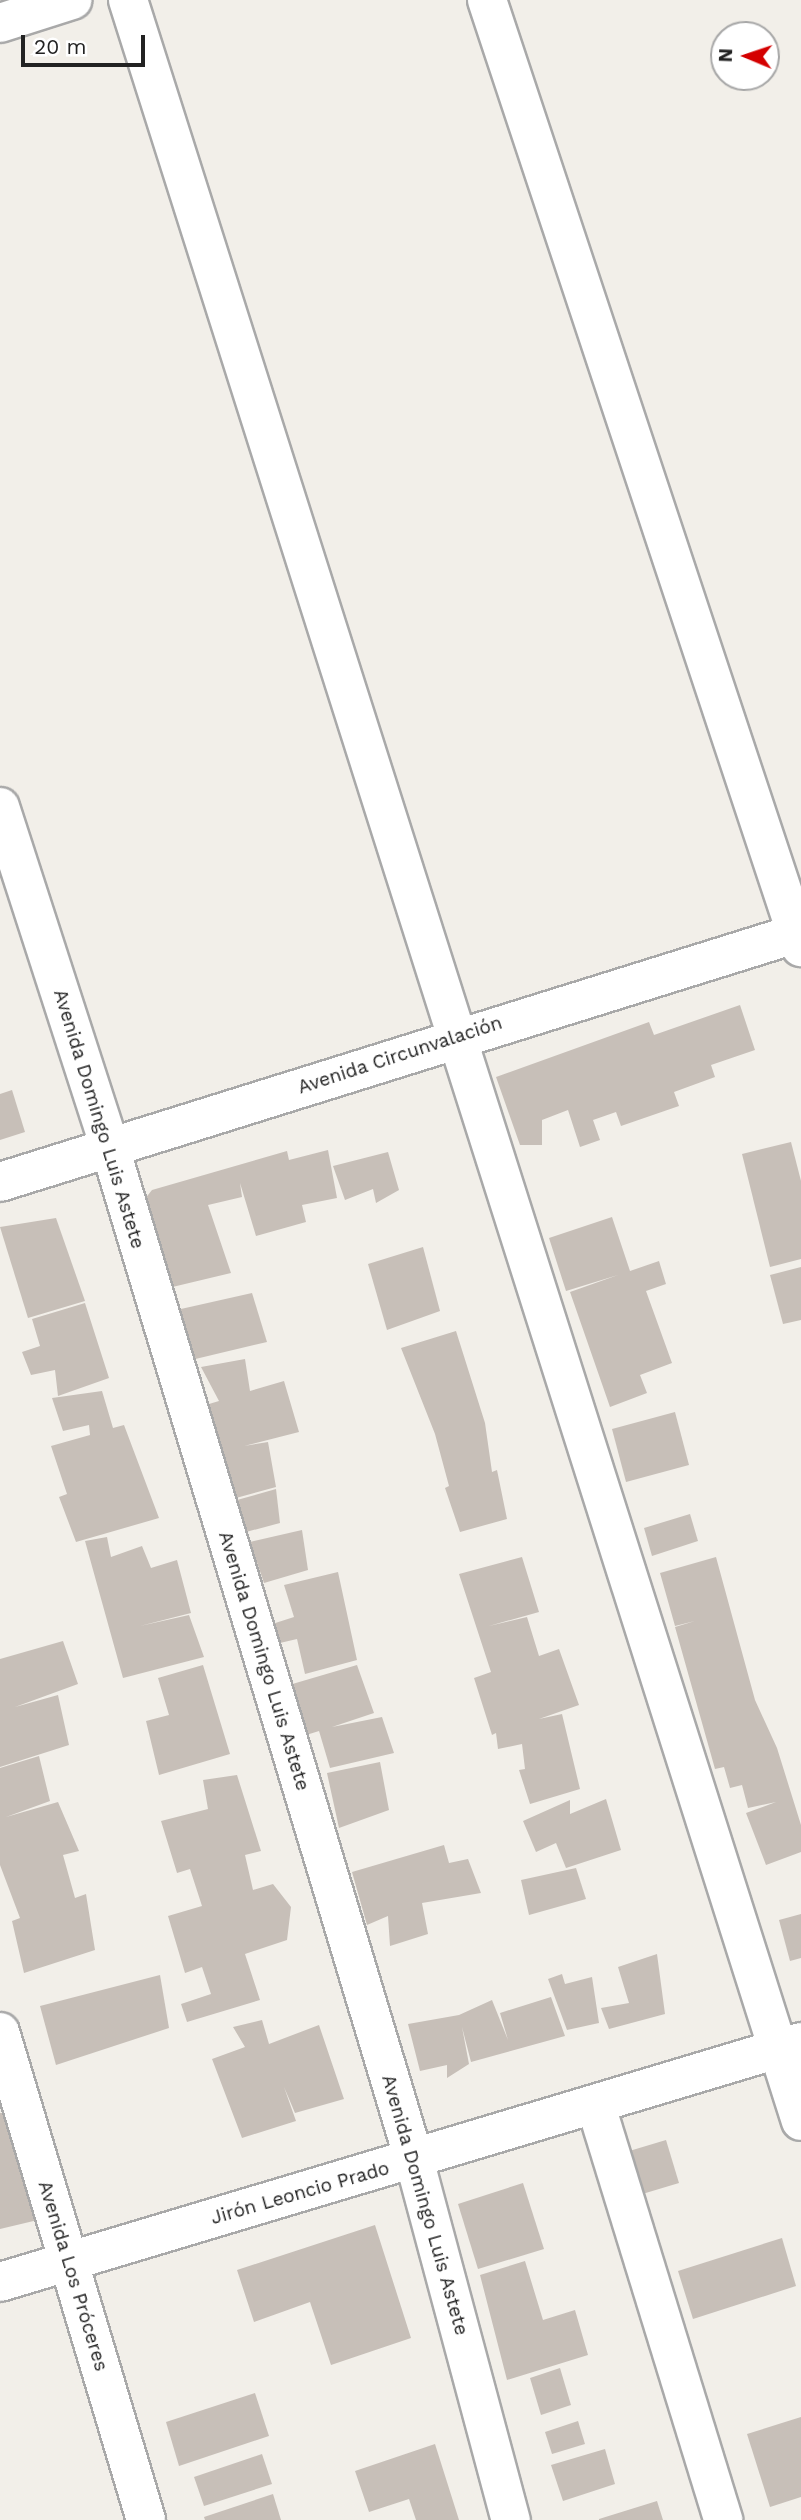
<!DOCTYPE html>
<html>
<head>
<meta charset="utf-8">
<style>
  body { margin:0 }
  #map { position:relative; width:801px; height:2520px; overflow:hidden; background:#f2efe9; font-family:"Work Sans",sans-serif }
  div>[style] { position:absolute }
  [style*='--x'] { left:calc(var(--x)*1px); top:calc(var(--y)*1px); width:calc(var(--w)*1px); rotate:calc(var(--a)*1deg) }
  .building>* { inset:0; background:#c7bfb8 }
  .roads { filter:drop-shadow(2px 0 #a9a9a9) drop-shadow(-2px 0 #a9a9a9) drop-shadow(0 2px #a9a9a9) drop-shadow(0 -2px #a9a9a9) }
  .minor>* { height:38px; margin:-19px; padding:0 19px; transform-origin:19px; border-radius:19px; background:#fff }
  span { translate:-50% -50%; white-space:nowrap; text-align:center; line-height:1.15; -webkit-text-stroke:6px #fff; paint-order:stroke }
  .street-label { font-size:19px; color:#222 }
  .north { position:absolute; left:710px; top:21px; width:70px; height:70px; box-sizing:border-box; background:#fff; border:2px solid #a7a7a7; border-radius:50%; rotate:272deg; font-size:19px; font-weight:700; line-height:28px; text-align:center; color:#222 }
  .north::after { content:''; display:block; margin:auto; width:24px; height:32px; background:#d40000; clip-path:polygon(50% 0,100% 100%,50% 72%,0 100%) }
  .scale { position:absolute; left:21px; top:35px; width:124px; height:32px; box-sizing:border-box; border:4px solid #222; border-top:0; padding-left:9px; font-size:21px; line-height:24px; white-space:nowrap; color:#222; -webkit-text-stroke:5px #fff; paint-order:stroke }
</style>
</head>
<body>
<div id="map">
  <div class="building">
    <i style="clip-path:polygon(740px 1005px,755px 1050px,711px 1065px,715px 1077px,674px 1092px,679px 1106px,621px 1126px,616px 1112px,593px 1120px,600px 1140px,580px 1147px,568px 1110px,542px 1120px,542px 1145px,520px 1145px,496px 1077px,649px 1022px,654px 1035px)"></i>
    <i style="clip-path:polygon(12px 1090px,25px 1132px,0 1140px,0 1094px)"></i>
    <i style="clip-path:polygon(791px 1142px,801px 1181px,801px 1259px,770px 1267px,742px 1154px)"></i>
    <i style="clip-path:polygon(328px 1150px,337px 1198px,302px 1205px,306px 1222px,256px 1236px,240px 1183px,242px 1197px,208px 1205px,231px 1273px,164px 1289px,140px 1205px,152px 1190px,287px 1151px,289px 1160px)"></i>
    <i style="clip-path:polygon(388px 1152px,399px 1190px,376px 1203px,373px 1189px,345px 1200px,333px 1166px)"></i>
    <i style="clip-path:polygon(612px 1217px,630px 1271px,659px 1261px,666px 1284px,646px 1291px,672px 1363px,640px 1375px,647px 1393px,610px 1407px,570px 1292px,618px 1275px,566px 1291px,549px 1238px)"></i>
    <i style="clip-path:polygon(56px 1218px,85px 1301px,28px 1318px,0 1227px)"></i>
    <i style="clip-path:polygon(423px 1247px,440px 1311px,387px 1330px,368px 1264px)"></i>
    <i style="clip-path:polygon(801px 1267px,801px 1320px,783px 1324px,770px 1275px)"></i>
    <i style="clip-path:polygon(252px 1293px,267px 1342px,187px 1361px,172px 1311px)"></i>
    <i style="clip-path:polygon(85px 1303px,109px 1378px,58px 1396px,55px 1370px,31px 1375px,22px 1352px,40px 1346px,32px 1319px)"></i>
    <i style="clip-path:polygon(456px 1331px,485px 1423px,492px 1472px,497px 1470px,507px 1519px,460px 1532px,445px 1488px,449px 1486px,435px 1434px,401px 1348px)"></i>
    <i style="clip-path:polygon(245px 1359px,250px 1391px,284px 1381px,299px 1432px,244px 1446px,268px 1442px,276px 1487px,236px 1498px,222px 1452px,217px 1454px,199px 1407px,219px 1401px,201px 1367px)"></i>
    <i style="clip-path:polygon(102px 1391px,113px 1428px,124px 1425px,159px 1518px,76px 1542px,59px 1497px,67px 1494px,51px 1446px,90px 1435px,89px 1425px,63px 1431px,52px 1398px)"></i>
    <i style="clip-path:polygon(675px 1412px,689px 1465px,626px 1482px,612px 1429px)"></i>
    <i style="clip-path:polygon(276px 1489px,280px 1523px,246px 1532px,237px 1500px)"></i>
    <i style="clip-path:polygon(690px 1514px,698px 1541px,652px 1556px,644px 1528px)"></i>
    <i style="clip-path:polygon(302px 1530px,308px 1570px,264px 1583px,250px 1542px)"></i>
    <i style="clip-path:polygon(107px 1537px,111px 1557px,142px 1546px,151px 1568px,177px 1560px,191px 1613px,140px 1626px,189px 1615px,204px 1657px,123px 1678px,85px 1541px)"></i>
    <i style="clip-path:polygon(522px 1557px,539px 1612px,489px 1626px,527px 1617px,539px 1656px,559px 1649px,579px 1705px,539px 1719px,562px 1714px,580px 1789px,530px 1804px,519px 1770px,525px 1769px,522px 1744px,498px 1749px,496px 1733px,492px 1735px,474px 1678px,491px 1672px,459px 1574px)"></i>
    <i style="clip-path:polygon(716px 1557px,755px 1700px,777px 1748px,801px 1825px,801px 1852px,766px 1865px,746px 1813px,776px 1802px,748px 1808px,742px 1785px,730px 1788px,724px 1767px,715px 1769px,675px 1627px,695px 1621px,675px 1626px,660px 1573px)"></i>
    <i style="clip-path:polygon(338px 1572px,357px 1660px,305px 1674px,297px 1639px,267px 1646px,266px 1626px,294px 1617px,284px 1585px)"></i>
    <i style="clip-path:polygon(63px 1641px,78px 1684px,15px 1707px,58px 1695px,69px 1745px,0 1767px,0 1659px)"></i>
    <i style="clip-path:polygon(203px 1665px,230px 1754px,159px 1775px,146px 1721px,169px 1715px,158px 1678px)"></i>
    <i style="clip-path:polygon(357px 1665px,374px 1713px,332px 1727px,382px 1717px,394px 1753px,330px 1768px,319px 1731px,303px 1736px,289px 1685px)"></i>
    <i style="clip-path:polygon(39px 1756px,50px 1801px,6px 1817px,58px 1802px,79px 1851px,63px 1855px,75px 1898px,86px 1894px,95px 1950px,24px 1973px,12px 1921px,20px 1918px,0 1865px,0 1768px)"></i>
    <i style="clip-path:polygon(380px 1762px,389px 1810px,339px 1828px,327px 1773px)"></i>
    <i style="clip-path:polygon(237px 1775px,261px 1851px,245px 1855px,253px 1890px,273px 1884px,291px 1907px,287px 1940px,245px 1954px,260px 2000px,187px 2022px,181px 2004px,211px 1994px,202px 1967px,185px 1973px,168px 1916px,202px 1906px,190px 1869px,177px 1873px,161px 1821px,208px 1809px,203px 1780px)"></i>
    <i style="clip-path:polygon(606px 1799px,621px 1850px,566px 1868px,556px 1843px,536px 1852px,523px 1821px,570px 1800px,570px 1814px)"></i>
    <i style="clip-path:polygon(444px 1845px,449px 1863px,468px 1859px,481px 1893px,422px 1903px,428px 1934px,390px 1946px,388px 1916px,367px 1925px,352px 1872px)"></i>
    <i style="clip-path:polygon(576px 1868px,586px 1899px,529px 1915px,521px 1880px)"></i>
    <i style="clip-path:polygon(801px 1914px,801px 1958px,790px 1961px,779px 1920px)"></i>
    <i style="clip-path:polygon(657px 1954px,665px 2014px,609px 2029px,601px 2008px,629px 2003px,618px 1967px)"></i>
    <i style="clip-path:polygon(562px 1974px,565px 1984px,592px 1977px,599px 2023px,567px 2030px,548px 1979px)"></i>
    <i style="clip-path:polygon(160px 1975px,169px 2028px,56px 2065px,40px 2006px)"></i>
    <i style="clip-path:polygon(551px 1997px,565px 2036px,471px 2062px,462px 2027px,469px 2064px,447px 2078px,447px 2065px,420px 2071px,408px 2024px,459px 2015px,492px 2000px,508px 2040px,500px 2013px)"></i>
    <i style="clip-path:polygon(262px 2020px,269px 2044px,319px 2025px,344px 2099px,295px 2113px,284px 2087px,296px 2121px,242px 2138px,212px 2059px,245px 2047px,233px 2027px)"></i>
    <i style="clip-path:polygon(0 2113px,11px 2113px,42px 2219px,0 2229px)"></i>
    <i style="clip-path:polygon(666px 2140px,679px 2183px,639px 2195px,626px 2152px)"></i>
    <i style="clip-path:polygon(523px 2183px,544px 2249px,478px 2269px,458px 2204px)"></i>
    <i style="clip-path:polygon(375px 2225px,411px 2338px,331px 2365px,310px 2302px,254px 2322px,237px 2270px)"></i>
    <i style="clip-path:polygon(782px 2238px,796px 2286px,693px 2319px,678px 2271px)"></i>
    <i style="clip-path:polygon(525px 2261px,543px 2320px,575px 2310px,588px 2355px,507px 2380px,480px 2275px)"></i>
    <i style="clip-path:polygon(560px 2368px,571px 2405px,541px 2415px,530px 2378px)"></i>
    <i style="clip-path:polygon(255px 2393px,269px 2436px,179px 2466px,166px 2422px)"></i>
    <i style="clip-path:polygon(801px 2417px,801px 2497px,770px 2507px,747px 2434px)"></i>
    <i style="clip-path:polygon(578px 2421px,585px 2444px,552px 2454px,545px 2432px)"></i>
    <i style="clip-path:polygon(435px 2444px,459px 2520px,416px 2520px,409px 2499px,369px 2512px,355px 2471px)"></i>
    <i style="clip-path:polygon(605px 2449px,615px 2484px,563px 2501px,551px 2465px)"></i>
    <i style="clip-path:polygon(262px 2454px,272px 2484px,204px 2506px,194px 2477px)"></i>
    <i style="clip-path:polygon(273px 2494px,281px 2520px,205px 2520px,204px 2517px)"></i>
    <i style="clip-path:polygon(657px 2501px,663px 2520px,599px 2520px,599px 2519px)"></i>
  </div>
  <div class="roads">
    <div class="minor">
      <i style="--x:128;--y:0;--w:2225;--a:72.4"></i>
      <i style="--x:487;--y:0;--w:998;--a:71.66"></i>
      <i style="--x:0;--y:23;--w:76;--a:-17.7"></i>
      <i style="--x:0;--y:807;--w:361;--a:72.1"></i>
      <i style="--x:111;--y:1151;--w:1053;--a:73.27"></i>
      <i style="--x:414;--y:2159;--w:374;--a:75"></i>
      <i style="--x:0;--y:1182;--w:839;--a:-17.33"></i>
      <i style="--x:0;--y:2032;--w:509;--a:73.34"></i>
      <i style="--x:596;--y:2106;--w:433;--a:72.9"></i>
      <i style="--x:0;--y:2282;--w:836;--a:-16.68"></i>
    </div>
  </div>
  <div class="street-label">
    <span style="left:400px;top:1055px;rotate:-18deg">Avenida Circunvalación</span>
    <span style="left:99px;top:1119px;rotate:73deg">Avenida Domingo Luis Astete</span>
    <span style="left:264px;top:1661px;rotate:73deg">Avenida Domingo Luis Astete</span>
    <span style="left:300px;top:2193px;rotate:-16deg">Jirón Leoncio Prado</span>
    <span style="left:425px;top:2205px;rotate:74deg">Avenida Domingo Luis Astete</span>
    <span style="left:73px;top:2276px;rotate:73deg">Avenida Los Próceres</span>
  </div>
  <div class="north">N</div>
  <div class="scale">20 m</div>
</div>
</body>
</html>
